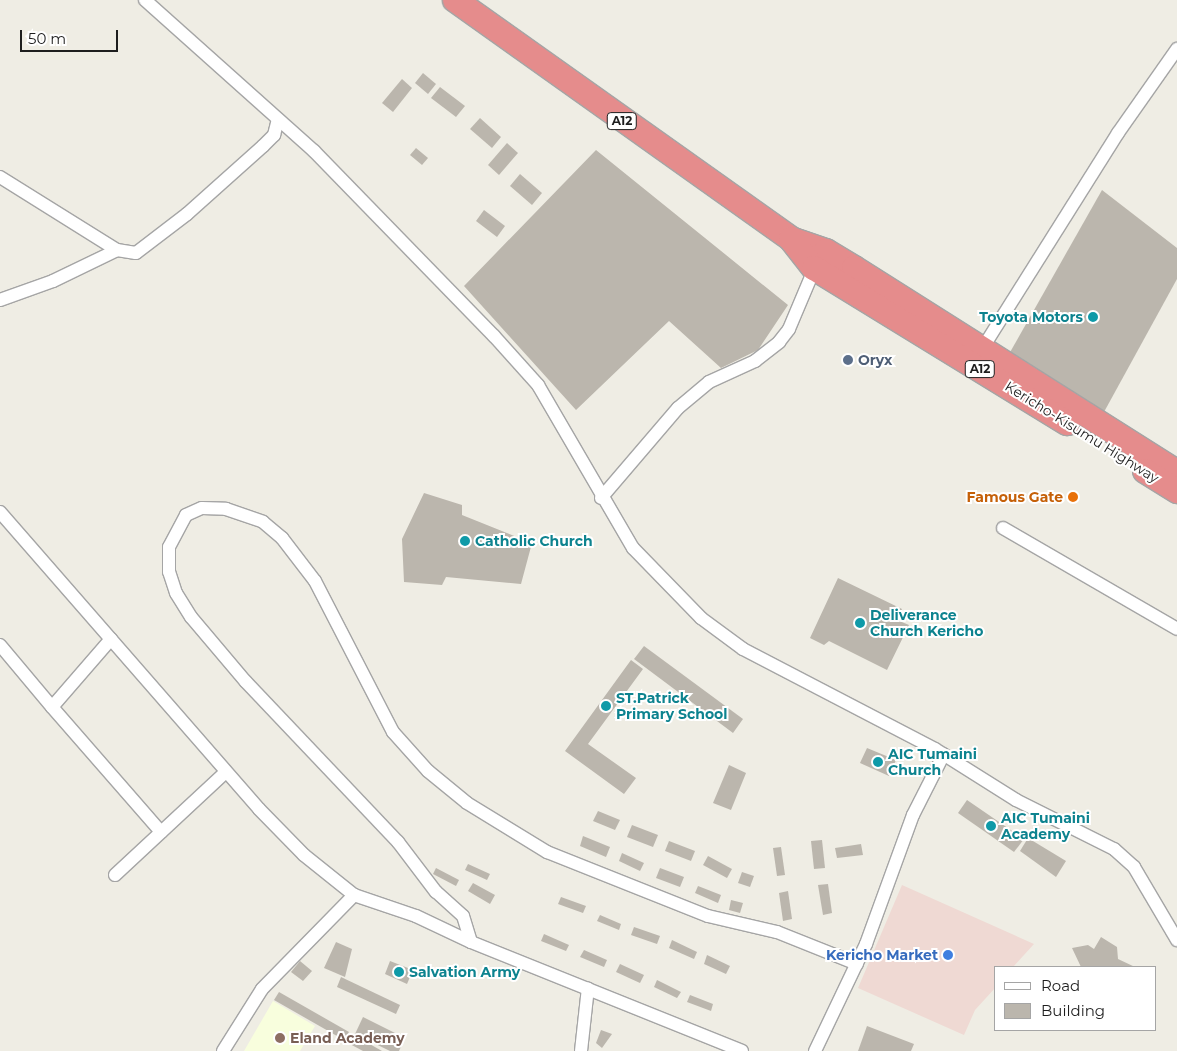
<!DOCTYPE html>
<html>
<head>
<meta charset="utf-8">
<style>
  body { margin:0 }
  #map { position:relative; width:1177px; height:1051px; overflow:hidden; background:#efede4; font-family:Montserrat,sans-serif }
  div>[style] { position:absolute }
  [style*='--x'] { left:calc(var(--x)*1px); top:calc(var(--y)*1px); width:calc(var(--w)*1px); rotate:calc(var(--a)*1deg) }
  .commercial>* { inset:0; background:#efd9d3 }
  .education>* { inset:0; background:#f8fedd }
  .building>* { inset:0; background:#bbb6ad }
  .roads { filter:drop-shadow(1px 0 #a5a5a5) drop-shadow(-1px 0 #a5a5a5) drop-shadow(0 1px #a5a5a5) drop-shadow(0 -1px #a5a5a5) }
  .street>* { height:12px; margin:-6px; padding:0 6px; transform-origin:6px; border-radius:6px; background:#fff }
  .highway>* { height:24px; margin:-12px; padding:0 12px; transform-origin:12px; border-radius:12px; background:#e58c8c }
  .dots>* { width:14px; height:14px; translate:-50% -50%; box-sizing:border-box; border:2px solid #fff; border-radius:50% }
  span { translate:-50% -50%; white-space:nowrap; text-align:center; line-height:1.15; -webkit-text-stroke:4px #fff; paint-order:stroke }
  .shield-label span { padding:1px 4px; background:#fff; border:1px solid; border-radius:4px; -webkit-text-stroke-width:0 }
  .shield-label { font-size:12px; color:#1e1e1e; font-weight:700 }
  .culture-label { font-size:14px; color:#0d838f; font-weight:700 }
  .right { translate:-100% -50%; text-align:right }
  .left { translate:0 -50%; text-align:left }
  .service-label { font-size:14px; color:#4e5e75; font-weight:700 }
  .street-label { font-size:14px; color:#1e1e1e }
  .food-label { font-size:14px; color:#c56008; font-weight:700 }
  .shop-label { font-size:14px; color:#366cbe; font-weight:700 }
  .education-label { font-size:14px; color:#785e54; font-weight:700 }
  .legend { position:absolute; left:994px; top:966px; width:162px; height:65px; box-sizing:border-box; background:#fff; border:1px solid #a5a5a5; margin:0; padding:6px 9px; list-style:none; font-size:15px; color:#1e1e1e }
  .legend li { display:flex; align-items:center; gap:10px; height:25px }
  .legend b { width:25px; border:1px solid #a5a5a5 }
  .scale { position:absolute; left:20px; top:30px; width:98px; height:22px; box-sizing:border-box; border:2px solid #1e1e1e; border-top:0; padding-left:6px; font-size:15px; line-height:18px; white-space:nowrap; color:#1e1e1e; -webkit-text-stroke:4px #fff; paint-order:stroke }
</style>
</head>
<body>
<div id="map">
  <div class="commercial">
    <i style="clip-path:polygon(902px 885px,1034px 944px,1013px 967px,996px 967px,996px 987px,975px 1010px,964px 1035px,858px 988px)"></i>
  </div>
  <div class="education">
    <i style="clip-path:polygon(273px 1001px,315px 1026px,300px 1051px,244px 1051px)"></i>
  </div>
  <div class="building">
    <i style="clip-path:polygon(423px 73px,436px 84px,428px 94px,415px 83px)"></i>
    <i style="clip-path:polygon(402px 79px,412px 88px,393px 112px,382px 103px)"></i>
    <i style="clip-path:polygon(440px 87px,465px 106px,456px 117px,431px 98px)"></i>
    <i style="clip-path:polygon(480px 118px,501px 137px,492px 148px,470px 129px)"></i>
    <i style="clip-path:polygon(507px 143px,518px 153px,499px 175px,488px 165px)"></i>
    <i style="clip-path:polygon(416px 148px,428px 158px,422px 165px,410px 155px)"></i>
    <i style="clip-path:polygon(596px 150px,788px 305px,758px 350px,721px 368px,669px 321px,576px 410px,464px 286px)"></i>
    <i style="clip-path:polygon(520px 174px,542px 193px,532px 205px,510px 186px)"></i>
    <i style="clip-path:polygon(1102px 190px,1177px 248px,1177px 279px,1104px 412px,1009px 354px)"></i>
    <i style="clip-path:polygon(484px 210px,505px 226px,497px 237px,476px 221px)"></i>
    <i style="clip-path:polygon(424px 493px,462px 505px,462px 515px,532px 543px,521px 584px,446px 577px,442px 585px,404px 582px,402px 539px)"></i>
    <i style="clip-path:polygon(838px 578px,902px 609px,897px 620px,909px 625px,887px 670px,829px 641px,824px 645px,810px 638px)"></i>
    <i style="clip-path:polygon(644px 646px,743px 719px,733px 733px,634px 659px)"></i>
    <i style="clip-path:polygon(631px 660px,643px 669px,588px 744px,636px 778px,624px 794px,565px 751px)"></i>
    <i style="clip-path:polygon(867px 748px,896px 760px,889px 776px,860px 763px)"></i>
    <i style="clip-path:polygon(729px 765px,746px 773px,731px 810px,713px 803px)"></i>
    <i style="clip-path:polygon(967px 800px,1024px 839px,1014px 852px,958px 813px)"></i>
    <i style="clip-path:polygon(598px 811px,620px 820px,615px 830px,593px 821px)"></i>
    <i style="clip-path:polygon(632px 825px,658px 835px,653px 847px,627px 837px)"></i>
    <i style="clip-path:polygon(583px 836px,610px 847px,606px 857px,580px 846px)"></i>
    <i style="clip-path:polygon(1028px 838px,1066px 861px,1056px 877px,1020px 851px)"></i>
    <i style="clip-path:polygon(822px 840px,825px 868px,814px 869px,811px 841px)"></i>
    <i style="clip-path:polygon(669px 841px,695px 851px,691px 861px,665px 851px)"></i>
    <i style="clip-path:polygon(861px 844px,863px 855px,837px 858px,835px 848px)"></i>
    <i style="clip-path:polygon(781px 847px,785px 875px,777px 876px,773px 848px)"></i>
    <i style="clip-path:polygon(622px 853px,644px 863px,640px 871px,619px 861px)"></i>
    <i style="clip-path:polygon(708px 856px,732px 869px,727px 878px,703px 865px)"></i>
    <i style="clip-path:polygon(468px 864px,490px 874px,487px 880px,465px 870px)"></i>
    <i style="clip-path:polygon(436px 868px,459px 880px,456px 886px,433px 874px)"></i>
    <i style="clip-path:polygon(660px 868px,684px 877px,680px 887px,656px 878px)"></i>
    <i style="clip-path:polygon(742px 872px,754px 876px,750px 887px,738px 883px)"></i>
    <i style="clip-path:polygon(473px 883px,495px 895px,490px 904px,468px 891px)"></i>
    <i style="clip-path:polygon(828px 884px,832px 913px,823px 915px,818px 885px)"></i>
    <i style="clip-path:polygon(698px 886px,721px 895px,718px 903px,695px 893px)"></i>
    <i style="clip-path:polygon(788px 891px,792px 919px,783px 921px,779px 893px)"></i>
    <i style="clip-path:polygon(561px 897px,586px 906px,583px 913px,558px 904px)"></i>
    <i style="clip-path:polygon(731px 900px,743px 903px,740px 913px,729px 910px)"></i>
    <i style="clip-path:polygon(600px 915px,621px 924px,619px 930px,597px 921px)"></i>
    <i style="clip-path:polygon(634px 927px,660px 936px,657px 944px,631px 935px)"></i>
    <i style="clip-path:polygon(544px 934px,569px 945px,566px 951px,541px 941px)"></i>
    <i style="clip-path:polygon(1101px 937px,1117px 947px,1118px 959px,1135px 967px,1081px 967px,1072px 948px,1088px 945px,1094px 949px)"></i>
    <i style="clip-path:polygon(672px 940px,697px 952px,694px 959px,669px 948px)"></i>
    <i style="clip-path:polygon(336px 942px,352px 949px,345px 977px,324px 968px)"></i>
    <i style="clip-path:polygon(584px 950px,607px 960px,604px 967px,580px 957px)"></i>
    <i style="clip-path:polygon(707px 955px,730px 966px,726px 974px,704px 964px)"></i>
    <i style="clip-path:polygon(300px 961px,312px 971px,303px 981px,291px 972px)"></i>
    <i style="clip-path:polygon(390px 961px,413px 970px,407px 984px,385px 974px)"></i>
    <i style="clip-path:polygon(620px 964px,644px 975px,640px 983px,616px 972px)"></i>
    <i style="clip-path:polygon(341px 977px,400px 1005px,396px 1014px,337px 987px)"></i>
    <i style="clip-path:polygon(657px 980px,681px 992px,677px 998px,654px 987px)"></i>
    <i style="clip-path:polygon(279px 992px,349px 1032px,344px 1040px,274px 1000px)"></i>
    <i style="clip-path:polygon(690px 995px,713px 1004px,711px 1011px,687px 1002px)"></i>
    <i style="clip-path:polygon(363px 1017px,405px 1038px,399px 1051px,390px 1051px,355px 1034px)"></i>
    <i style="clip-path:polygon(867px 1026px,914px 1044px,911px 1051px,858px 1051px)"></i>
    <i style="clip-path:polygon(601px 1030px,612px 1034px,602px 1048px,596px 1043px)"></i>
    <i style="clip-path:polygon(352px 1034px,382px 1051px,363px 1051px,348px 1043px)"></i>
  </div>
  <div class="roads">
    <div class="street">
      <i style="--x:145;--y:0;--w:227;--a:41.8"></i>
      <i style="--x:314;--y:151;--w:258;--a:45.8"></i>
      <i style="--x:494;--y:336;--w:66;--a:48.1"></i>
      <i style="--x:538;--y:385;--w:189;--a:59.8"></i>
      <i style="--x:633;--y:548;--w:98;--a:45.8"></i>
      <i style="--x:701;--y:618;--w:52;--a:36.4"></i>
      <i style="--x:743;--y:649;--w:216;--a:27.5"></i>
      <i style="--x:935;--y:749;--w:96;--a:32.2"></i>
      <i style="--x:1016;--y:800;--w:110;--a:26.6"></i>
      <i style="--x:1114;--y:849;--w:27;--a:42"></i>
      <i style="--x:1134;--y:867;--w:85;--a:59.5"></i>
      <i style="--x:0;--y:177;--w:138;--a:32"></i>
      <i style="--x:117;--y:250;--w:19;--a:9"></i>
      <i style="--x:136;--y:253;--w:64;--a:-37.4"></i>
      <i style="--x:187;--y:214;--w:102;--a:-41.8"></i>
      <i style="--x:263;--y:146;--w:16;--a:-45"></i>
      <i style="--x:274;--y:135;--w:16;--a:-76"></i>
      <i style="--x:0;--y:300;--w:56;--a:-19.7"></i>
      <i style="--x:53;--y:281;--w:71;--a:-25.8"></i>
      <i style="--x:982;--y:349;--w:255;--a:-57.8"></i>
      <i style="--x:1118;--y:133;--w:103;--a:-54.9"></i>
      <i style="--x:601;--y:498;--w:118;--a:-49.5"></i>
      <i style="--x:678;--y:408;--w:40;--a:-40"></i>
      <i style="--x:709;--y:382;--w:51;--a:-24.5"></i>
      <i style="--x:755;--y:361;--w:31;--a:-38"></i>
      <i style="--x:779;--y:342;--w:16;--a:-52"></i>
      <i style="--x:789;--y:329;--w:69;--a:-67.1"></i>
      <i style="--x:0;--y:512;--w:394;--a:48.9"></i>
      <i style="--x:259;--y:809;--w:64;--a:45.6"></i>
      <i style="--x:304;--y:855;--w:64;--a:38.7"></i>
      <i style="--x:354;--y:895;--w:65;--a:18.7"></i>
      <i style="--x:416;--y:916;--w:61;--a:25.3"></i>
      <i style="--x:471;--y:942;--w:292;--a:21.9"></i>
      <i style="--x:1003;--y:528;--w:201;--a:30.1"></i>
      <i style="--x:111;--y:639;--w:90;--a:130.9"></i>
      <i style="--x:52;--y:707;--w:166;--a:48.9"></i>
      <i style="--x:0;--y:645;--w:81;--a:50"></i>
      <i style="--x:115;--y:875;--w:151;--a:-42.9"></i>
      <i style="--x:471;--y:942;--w:27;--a:-107"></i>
      <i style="--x:463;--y:916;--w:36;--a:-138"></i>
      <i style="--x:436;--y:892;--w:63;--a:-127.2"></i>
      <i style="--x:398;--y:842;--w:221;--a:-133.5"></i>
      <i style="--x:246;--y:682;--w:85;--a:-130.2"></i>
      <i style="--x:191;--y:617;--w:28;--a:-122"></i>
      <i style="--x:176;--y:593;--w:22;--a:-108"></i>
      <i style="--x:169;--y:572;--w:25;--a:-90"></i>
      <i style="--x:169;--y:547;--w:36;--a:-62"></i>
      <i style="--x:186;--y:515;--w:17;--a:-24"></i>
      <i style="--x:202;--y:508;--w:24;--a:2"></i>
      <i style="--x:226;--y:509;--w:39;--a:19"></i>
      <i style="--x:263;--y:522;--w:25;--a:40"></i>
      <i style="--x:282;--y:538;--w:54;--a:52.5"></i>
      <i style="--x:315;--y:581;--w:170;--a:62.7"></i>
      <i style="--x:393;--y:732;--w:52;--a:48.1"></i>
      <i style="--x:428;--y:771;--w:50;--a:39.4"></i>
      <i style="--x:467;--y:803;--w:94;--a:31.5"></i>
      <i style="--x:547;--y:852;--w:173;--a:21.7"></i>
      <i style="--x:708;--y:916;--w:71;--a:13.1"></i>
      <i style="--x:777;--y:932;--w:86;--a:21.8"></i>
      <i style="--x:223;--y:1051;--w:73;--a:-57.8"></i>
      <i style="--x:262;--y:989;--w:132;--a:-45.6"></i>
      <i style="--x:581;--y:1051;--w:63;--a:-83.7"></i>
      <i style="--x:815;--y:1051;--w:119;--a:-64.5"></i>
      <i style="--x:866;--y:944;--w:137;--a:-70"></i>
      <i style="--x:913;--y:815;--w:68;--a:-63.1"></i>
    </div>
    <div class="highway">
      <i style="--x:455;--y:0;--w:412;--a:35.4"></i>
      <i style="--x:791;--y:239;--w:37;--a:19"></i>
      <i style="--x:826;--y:251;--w:33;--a:31"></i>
      <i style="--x:854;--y:268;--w:382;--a:32.3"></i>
      <i style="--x:791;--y:239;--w:37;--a:52"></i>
      <i style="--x:814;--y:268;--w:297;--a:31.5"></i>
      <i style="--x:1145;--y:471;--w:38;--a:32"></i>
    </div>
  </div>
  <div class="dots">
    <i style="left:1093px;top:317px;background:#0f9aa8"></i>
    <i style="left:848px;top:360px;background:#5c6f8a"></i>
    <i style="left:1073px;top:497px;background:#e8710a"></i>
    <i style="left:465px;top:541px;background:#0f9aa8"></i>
    <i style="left:860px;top:623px;background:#0f9aa8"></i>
    <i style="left:606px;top:706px;background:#0f9aa8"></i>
    <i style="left:878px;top:762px;background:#0f9aa8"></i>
    <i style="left:991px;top:826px;background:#0f9aa8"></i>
    <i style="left:948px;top:955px;background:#3f7fe0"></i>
    <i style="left:399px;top:972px;background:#0f9aa8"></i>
    <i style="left:280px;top:1038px;background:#8d6e63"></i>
  </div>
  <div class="shield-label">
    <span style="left:622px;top:121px">A12</span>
    <span style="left:980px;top:369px">A12</span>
  </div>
  <div class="culture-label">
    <span class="right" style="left:1083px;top:317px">Toyota Motors</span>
    <span class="left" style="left:475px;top:541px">Catholic Church</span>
    <span class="left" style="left:870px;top:623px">Deliverance<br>Church Kericho</span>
    <span class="left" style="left:616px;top:706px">ST.Patrick<br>Primary School</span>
    <span class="left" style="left:888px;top:762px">AIC Tumaini<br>Church</span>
    <span class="left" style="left:1001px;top:826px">AIC Tumaini<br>Academy</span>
    <span class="left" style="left:409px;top:972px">Salvation Army</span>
  </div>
  <div class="service-label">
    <span class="left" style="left:858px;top:360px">Oryx</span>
  </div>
  <div class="street-label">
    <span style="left:1082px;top:432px;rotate:32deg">Kericho-Kisumu Highway</span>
  </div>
  <div class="food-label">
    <span class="right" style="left:1063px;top:497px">Famous Gate</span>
  </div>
  <div class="shop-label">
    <span class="right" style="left:938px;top:955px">Kericho Market</span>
  </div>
  <div class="education-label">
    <span class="left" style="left:290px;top:1038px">Eland Academy</span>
  </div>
  <ul class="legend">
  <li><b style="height:6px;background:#fff"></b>Road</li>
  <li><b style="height:14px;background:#bbb6ad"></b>Building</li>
  </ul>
  <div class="scale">50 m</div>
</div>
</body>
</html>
